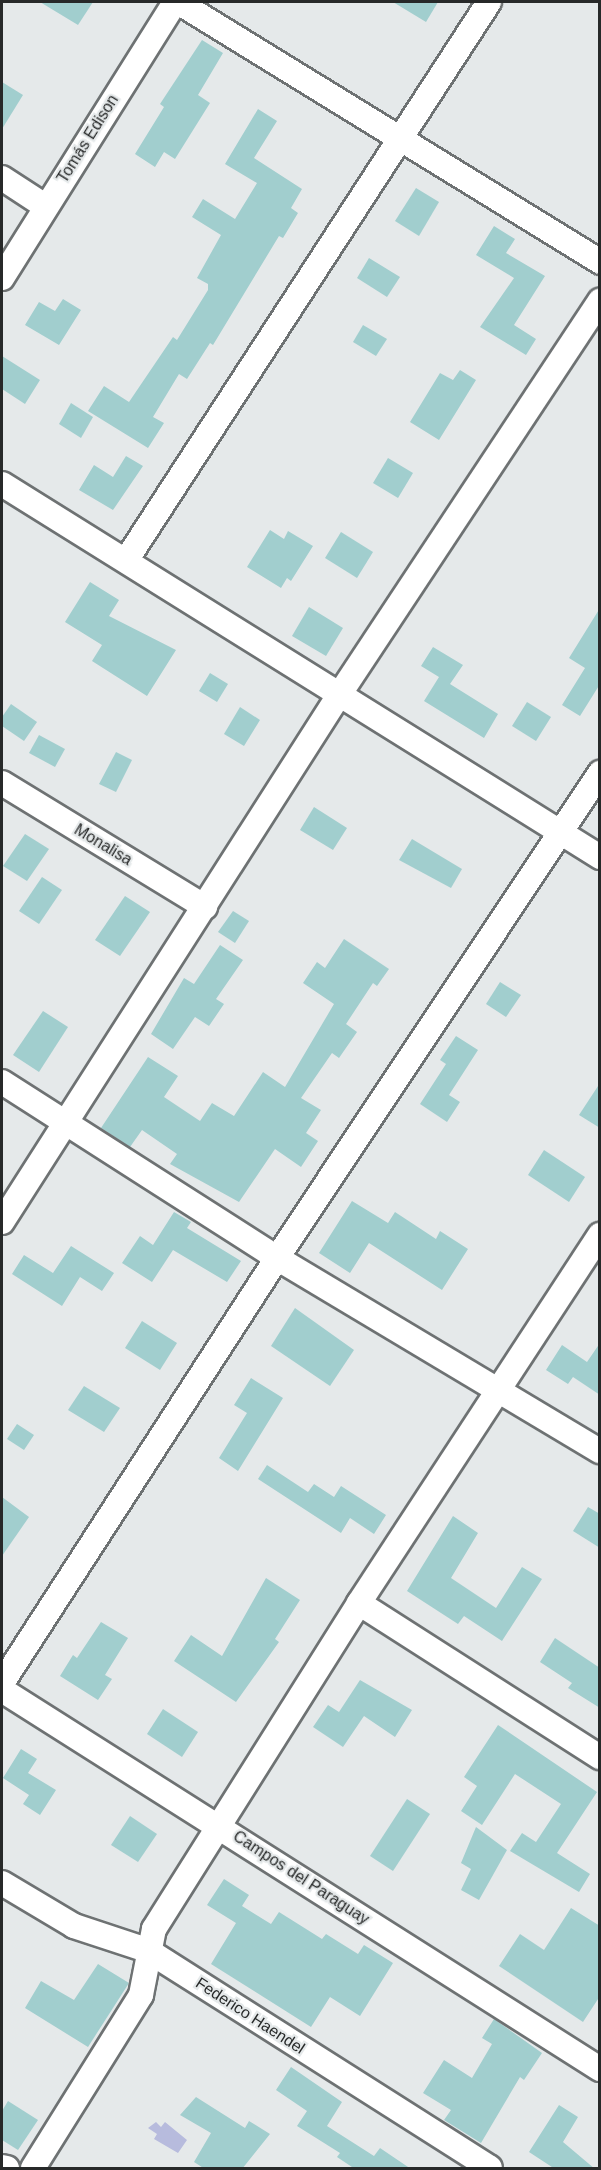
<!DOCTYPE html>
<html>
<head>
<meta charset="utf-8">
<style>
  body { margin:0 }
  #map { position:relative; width:601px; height:2170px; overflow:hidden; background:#e5e9ea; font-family:Arial,sans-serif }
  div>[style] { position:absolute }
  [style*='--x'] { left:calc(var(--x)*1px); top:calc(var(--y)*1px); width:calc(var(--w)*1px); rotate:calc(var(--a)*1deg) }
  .water>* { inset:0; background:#b7bbdd }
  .building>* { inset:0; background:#a1cece }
  .roads { filter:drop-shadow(2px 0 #6e7273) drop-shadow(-2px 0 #6e7273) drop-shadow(0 2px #6e7273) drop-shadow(0 -2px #6e7273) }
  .street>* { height:24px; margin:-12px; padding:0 12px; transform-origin:12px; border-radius:12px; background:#fff }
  span { translate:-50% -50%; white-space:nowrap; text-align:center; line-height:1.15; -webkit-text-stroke:4.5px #e5e9ea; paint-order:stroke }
  .street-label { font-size:16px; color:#272929 }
  .frame { position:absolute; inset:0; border:3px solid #272929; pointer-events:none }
</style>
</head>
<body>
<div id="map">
  <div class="water">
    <i style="clip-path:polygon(156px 2122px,161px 2127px,165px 2122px,187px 2140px,178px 2153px,154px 2139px,157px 2134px,148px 2128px)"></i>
  </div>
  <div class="building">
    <i style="clip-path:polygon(40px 2px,93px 2px,78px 25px)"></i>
    <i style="clip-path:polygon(393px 2px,438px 2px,426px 22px)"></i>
    <i style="clip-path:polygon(202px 40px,223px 53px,198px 95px,210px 103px,175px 159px,164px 152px,155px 167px,135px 154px,164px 107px,160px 104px)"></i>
    <i style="clip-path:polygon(2px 82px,23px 95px,2px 129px)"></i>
    <i style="clip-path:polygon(258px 109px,277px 121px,254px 158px,302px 189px,291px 208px,298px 213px,283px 238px,279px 236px,213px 345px,210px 343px,187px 379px,179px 374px,153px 417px,164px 423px,148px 448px,88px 411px,104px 386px,129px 402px,173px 337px,177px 340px,208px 290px,208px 284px,197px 278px,221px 235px,192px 217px,203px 199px,235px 219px,257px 183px,225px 164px)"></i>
    <i style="clip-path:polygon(416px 188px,439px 202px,419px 236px,395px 221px)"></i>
    <i style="clip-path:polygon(494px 226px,515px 239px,506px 253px,545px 276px,514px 325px,536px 339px,526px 355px,480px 327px,514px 278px,476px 255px)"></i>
    <i style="clip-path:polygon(369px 258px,400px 277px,387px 297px,357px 278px)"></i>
    <i style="clip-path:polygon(63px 299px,81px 310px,59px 345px,25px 325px,39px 302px,55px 311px)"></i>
    <i style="clip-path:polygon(363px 325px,387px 339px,376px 356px,353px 342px)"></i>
    <i style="clip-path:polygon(2px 356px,40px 380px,25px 404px,2px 389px)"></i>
    <i style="clip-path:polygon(460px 370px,476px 380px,439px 440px,410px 422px,440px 373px,453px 380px)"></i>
    <i style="clip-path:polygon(71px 403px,93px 417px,81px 438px,59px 424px)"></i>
    <i style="clip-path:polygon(126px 456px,143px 466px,113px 510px,79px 490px,94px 465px,113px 477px)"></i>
    <i style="clip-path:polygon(388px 458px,413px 473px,398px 498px,373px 483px)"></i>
    <i style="clip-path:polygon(270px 530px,284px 539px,288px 531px,313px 546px,291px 581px,287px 578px,281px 588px,247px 567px)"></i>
    <i style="clip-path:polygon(341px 532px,373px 552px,357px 578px,325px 558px)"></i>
    <i style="clip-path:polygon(90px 582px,119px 600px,109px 616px,176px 650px,147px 696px,92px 661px,102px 645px,65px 622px)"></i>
    <i style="clip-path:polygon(309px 607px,343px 628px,326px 656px,292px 636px)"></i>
    <i style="clip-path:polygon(600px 608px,600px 684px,580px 716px,562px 705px,585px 668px,569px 658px)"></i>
    <i style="clip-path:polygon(433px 647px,463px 665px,450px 684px,498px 714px,484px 738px,424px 701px,439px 677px,421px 666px)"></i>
    <i style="clip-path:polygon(210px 673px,228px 684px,217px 702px,199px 691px)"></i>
    <i style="clip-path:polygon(527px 702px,551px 717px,536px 741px,512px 726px)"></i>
    <i style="clip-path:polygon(11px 704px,37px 722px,24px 741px,2px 726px,2px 717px)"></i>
    <i style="clip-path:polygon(240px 707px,260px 720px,244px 746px,224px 734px)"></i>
    <i style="clip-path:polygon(39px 735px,65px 749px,55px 767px,29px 753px)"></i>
    <i style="clip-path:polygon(116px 752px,132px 760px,116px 792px,99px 784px)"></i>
    <i style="clip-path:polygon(314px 807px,347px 828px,333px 850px,300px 830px)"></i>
    <i style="clip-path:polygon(25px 834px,49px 849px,27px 881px,3px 866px)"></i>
    <i style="clip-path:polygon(412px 839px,462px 869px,451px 888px,399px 860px)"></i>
    <i style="clip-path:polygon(42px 877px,62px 890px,39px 924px,19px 911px)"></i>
    <i style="clip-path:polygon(125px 896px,150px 912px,120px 956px,95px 940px)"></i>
    <i style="clip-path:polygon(233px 911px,249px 921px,235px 943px,218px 932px)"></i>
    <i style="clip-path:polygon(344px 939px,389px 969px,377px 986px,373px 983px,346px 1024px,357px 1032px,339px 1058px,332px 1053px,301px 1098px,321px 1110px,306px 1133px,318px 1141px,301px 1167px,275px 1149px,239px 1202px,170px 1164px,177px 1154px,142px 1130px,130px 1147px,101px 1128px,148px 1057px,178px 1076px,164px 1097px,200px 1121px,212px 1103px,234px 1116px,263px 1072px,285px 1087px,334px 1004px,303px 983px,317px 962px,325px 968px)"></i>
    <i style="clip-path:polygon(220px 945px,243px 960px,216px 999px,224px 1004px,209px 1026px,195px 1017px,173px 1049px,151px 1034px,184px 978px,194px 984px)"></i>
    <i style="clip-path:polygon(500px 982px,521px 995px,506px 1017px,486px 1004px)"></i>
    <i style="clip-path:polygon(43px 1011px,68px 1027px,39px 1072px,13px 1055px)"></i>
    <i style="clip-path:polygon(456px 1036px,478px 1050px,449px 1095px,460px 1102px,447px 1122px,420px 1104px,446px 1064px,440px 1060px)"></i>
    <i style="clip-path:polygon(600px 1083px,600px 1128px,579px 1115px)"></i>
    <i style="clip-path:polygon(544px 1150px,585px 1177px,569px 1202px,528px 1175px)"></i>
    <i style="clip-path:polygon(352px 1201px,388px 1223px,395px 1212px,436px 1239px,440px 1231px,468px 1249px,442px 1290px,369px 1243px,350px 1273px,319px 1253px)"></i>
    <i style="clip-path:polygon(174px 1212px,191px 1222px,187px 1228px,241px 1261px,227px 1282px,173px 1250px,152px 1282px,122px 1263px,140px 1236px,153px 1245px)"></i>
    <i style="clip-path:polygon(71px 1246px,114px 1273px,102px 1291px,80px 1277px,62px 1306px,12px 1274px,24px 1255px,53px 1273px)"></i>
    <i style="clip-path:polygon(295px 1308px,354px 1350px,330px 1386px,271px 1346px)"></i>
    <i style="clip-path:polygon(142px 1321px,177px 1343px,160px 1370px,125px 1348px)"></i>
    <i style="clip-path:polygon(600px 1343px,600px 1395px,573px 1377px,568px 1384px,546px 1370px,562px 1345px,587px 1362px)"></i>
    <i style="clip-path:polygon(251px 1378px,283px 1398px,238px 1471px,219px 1458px,247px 1413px,234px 1405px)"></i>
    <i style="clip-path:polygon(84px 1386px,120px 1408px,104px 1432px,68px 1410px)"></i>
    <i style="clip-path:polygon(17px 1424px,34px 1435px,24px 1450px,7px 1439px)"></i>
    <i style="clip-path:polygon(267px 1465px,308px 1492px,314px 1484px,334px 1497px,341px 1486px,386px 1515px,374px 1534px,350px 1518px,341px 1533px,258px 1479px)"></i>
    <i style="clip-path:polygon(2px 1497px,29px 1517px,2px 1556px)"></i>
    <i style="clip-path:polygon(588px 1507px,600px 1514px,600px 1548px,573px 1531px)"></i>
    <i style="clip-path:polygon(453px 1516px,478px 1533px,451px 1578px,496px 1608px,522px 1567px,542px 1579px,502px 1641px,464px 1616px,458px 1624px,407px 1591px)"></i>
    <i style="clip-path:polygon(266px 1578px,300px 1600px,275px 1639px,279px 1642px,236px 1702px,174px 1661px,191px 1635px,222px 1656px)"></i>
    <i style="clip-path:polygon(101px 1622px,128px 1638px,105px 1675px,112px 1679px,98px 1700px,60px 1676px,73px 1655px,77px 1658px)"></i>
    <i style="clip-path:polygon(555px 1638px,600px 1668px,600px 1708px,568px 1688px,572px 1683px,540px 1662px)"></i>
    <i style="clip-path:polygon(360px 1680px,412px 1710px,395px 1737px,364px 1716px,343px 1747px,313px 1727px,328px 1705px,339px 1712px)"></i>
    <i style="clip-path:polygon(163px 1709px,198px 1732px,182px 1757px,147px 1734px)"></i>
    <i style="clip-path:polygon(498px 1725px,597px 1792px,557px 1853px,590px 1874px,579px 1892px,510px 1851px,522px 1833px,536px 1842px,561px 1804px,515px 1774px,482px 1825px,461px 1811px,477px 1786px,464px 1777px)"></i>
    <i style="clip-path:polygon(21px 1749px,37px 1759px,28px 1773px,56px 1790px,40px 1815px,23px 1804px,29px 1795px,3px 1778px)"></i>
    <i style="clip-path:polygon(407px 1799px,430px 1814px,393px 1871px,370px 1856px)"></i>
    <i style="clip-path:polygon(130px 1816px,157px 1834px,138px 1862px,111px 1845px)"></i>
    <i style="clip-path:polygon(476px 1827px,507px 1850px,479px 1900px,461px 1890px,471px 1869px,461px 1863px)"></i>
    <i style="clip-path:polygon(224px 1879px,249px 1895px,242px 1906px,271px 1924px,279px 1912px,322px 1939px,326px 1934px,358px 1954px,364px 1945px,393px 1963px,360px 2016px,330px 1997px,311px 2027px,211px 1964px,236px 1923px,207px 1905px)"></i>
    <i style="clip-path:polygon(571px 1908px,600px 1926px,600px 1996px,583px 2022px,499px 1966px,520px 1934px,544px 1950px)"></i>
    <i style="clip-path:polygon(98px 1964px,129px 1983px,88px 2047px,25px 2008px,41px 1981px,74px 2000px)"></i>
    <i style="clip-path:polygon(494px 2019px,542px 2053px,524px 2080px,520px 2077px,481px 2143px,444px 2120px,451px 2110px,423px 2093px,444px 2060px,472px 2078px,492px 2044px,482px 2038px)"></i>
    <i style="clip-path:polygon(291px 2067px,342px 2102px,327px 2126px,374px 2156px,380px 2148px,411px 2169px,355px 2169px,337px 2157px,340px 2153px,297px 2126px,307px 2111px,276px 2090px)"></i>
    <i style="clip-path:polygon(196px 2097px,245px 2128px,249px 2121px,270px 2134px,242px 2169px,205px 2169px,194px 2162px,211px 2133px,180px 2115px)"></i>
    <i style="clip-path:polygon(8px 2101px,38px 2120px,18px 2150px,2px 2140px,2px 2111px)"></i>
    <i style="clip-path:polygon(559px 2105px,578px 2117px,563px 2142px,595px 2169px,555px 2169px,529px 2152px)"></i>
  </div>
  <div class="roads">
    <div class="street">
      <i style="--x:178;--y:2;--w:496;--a:31.6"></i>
      <i style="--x:2;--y:178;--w:51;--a:33.1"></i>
      <i style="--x:2;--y:278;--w:326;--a:-57.9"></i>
      <i style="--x:2;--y:484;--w:705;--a:31.95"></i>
      <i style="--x:127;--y:559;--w:664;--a:-56.98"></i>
      <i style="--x:2;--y:783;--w:238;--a:31.4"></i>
      <i style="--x:2;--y:1082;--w:326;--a:32.6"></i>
      <i style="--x:277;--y:1258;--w:376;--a:30.9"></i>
      <i style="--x:2;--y:1222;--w:626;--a:-57.4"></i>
      <i style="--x:339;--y:695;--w:473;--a:-56.5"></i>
      <i style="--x:359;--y:1603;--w:286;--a:32.6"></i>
      <i style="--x:2;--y:1683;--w:506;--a:-57.09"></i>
      <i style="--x:277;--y:1258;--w:583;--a:-56.34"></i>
      <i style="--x:2;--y:1690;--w:708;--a:32.37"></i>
      <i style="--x:2;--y:1883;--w:84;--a:30.8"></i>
      <i style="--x:74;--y:1926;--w:77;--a:18.2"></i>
      <i style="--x:147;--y:1950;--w:406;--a:32.4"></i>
      <i style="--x:2;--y:2167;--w:5;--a:11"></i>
      <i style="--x:33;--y:2168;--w:204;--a:-58"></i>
      <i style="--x:141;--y:1995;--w:67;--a:-78.9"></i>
      <i style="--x:154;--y:1929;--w:385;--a:-57.8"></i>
      <i style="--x:359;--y:1603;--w:440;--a:-56.8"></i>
    </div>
  </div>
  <div class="street-label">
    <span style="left:88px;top:139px;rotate:-58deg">Tomás Edison</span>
    <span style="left:103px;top:845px;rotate:31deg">Monalisa</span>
    <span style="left:301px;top:1878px;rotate:33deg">Campos del Paraguay</span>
    <span style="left:250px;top:2016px;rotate:33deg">Federico Haendel</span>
  </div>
  <div class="frame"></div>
</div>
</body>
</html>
